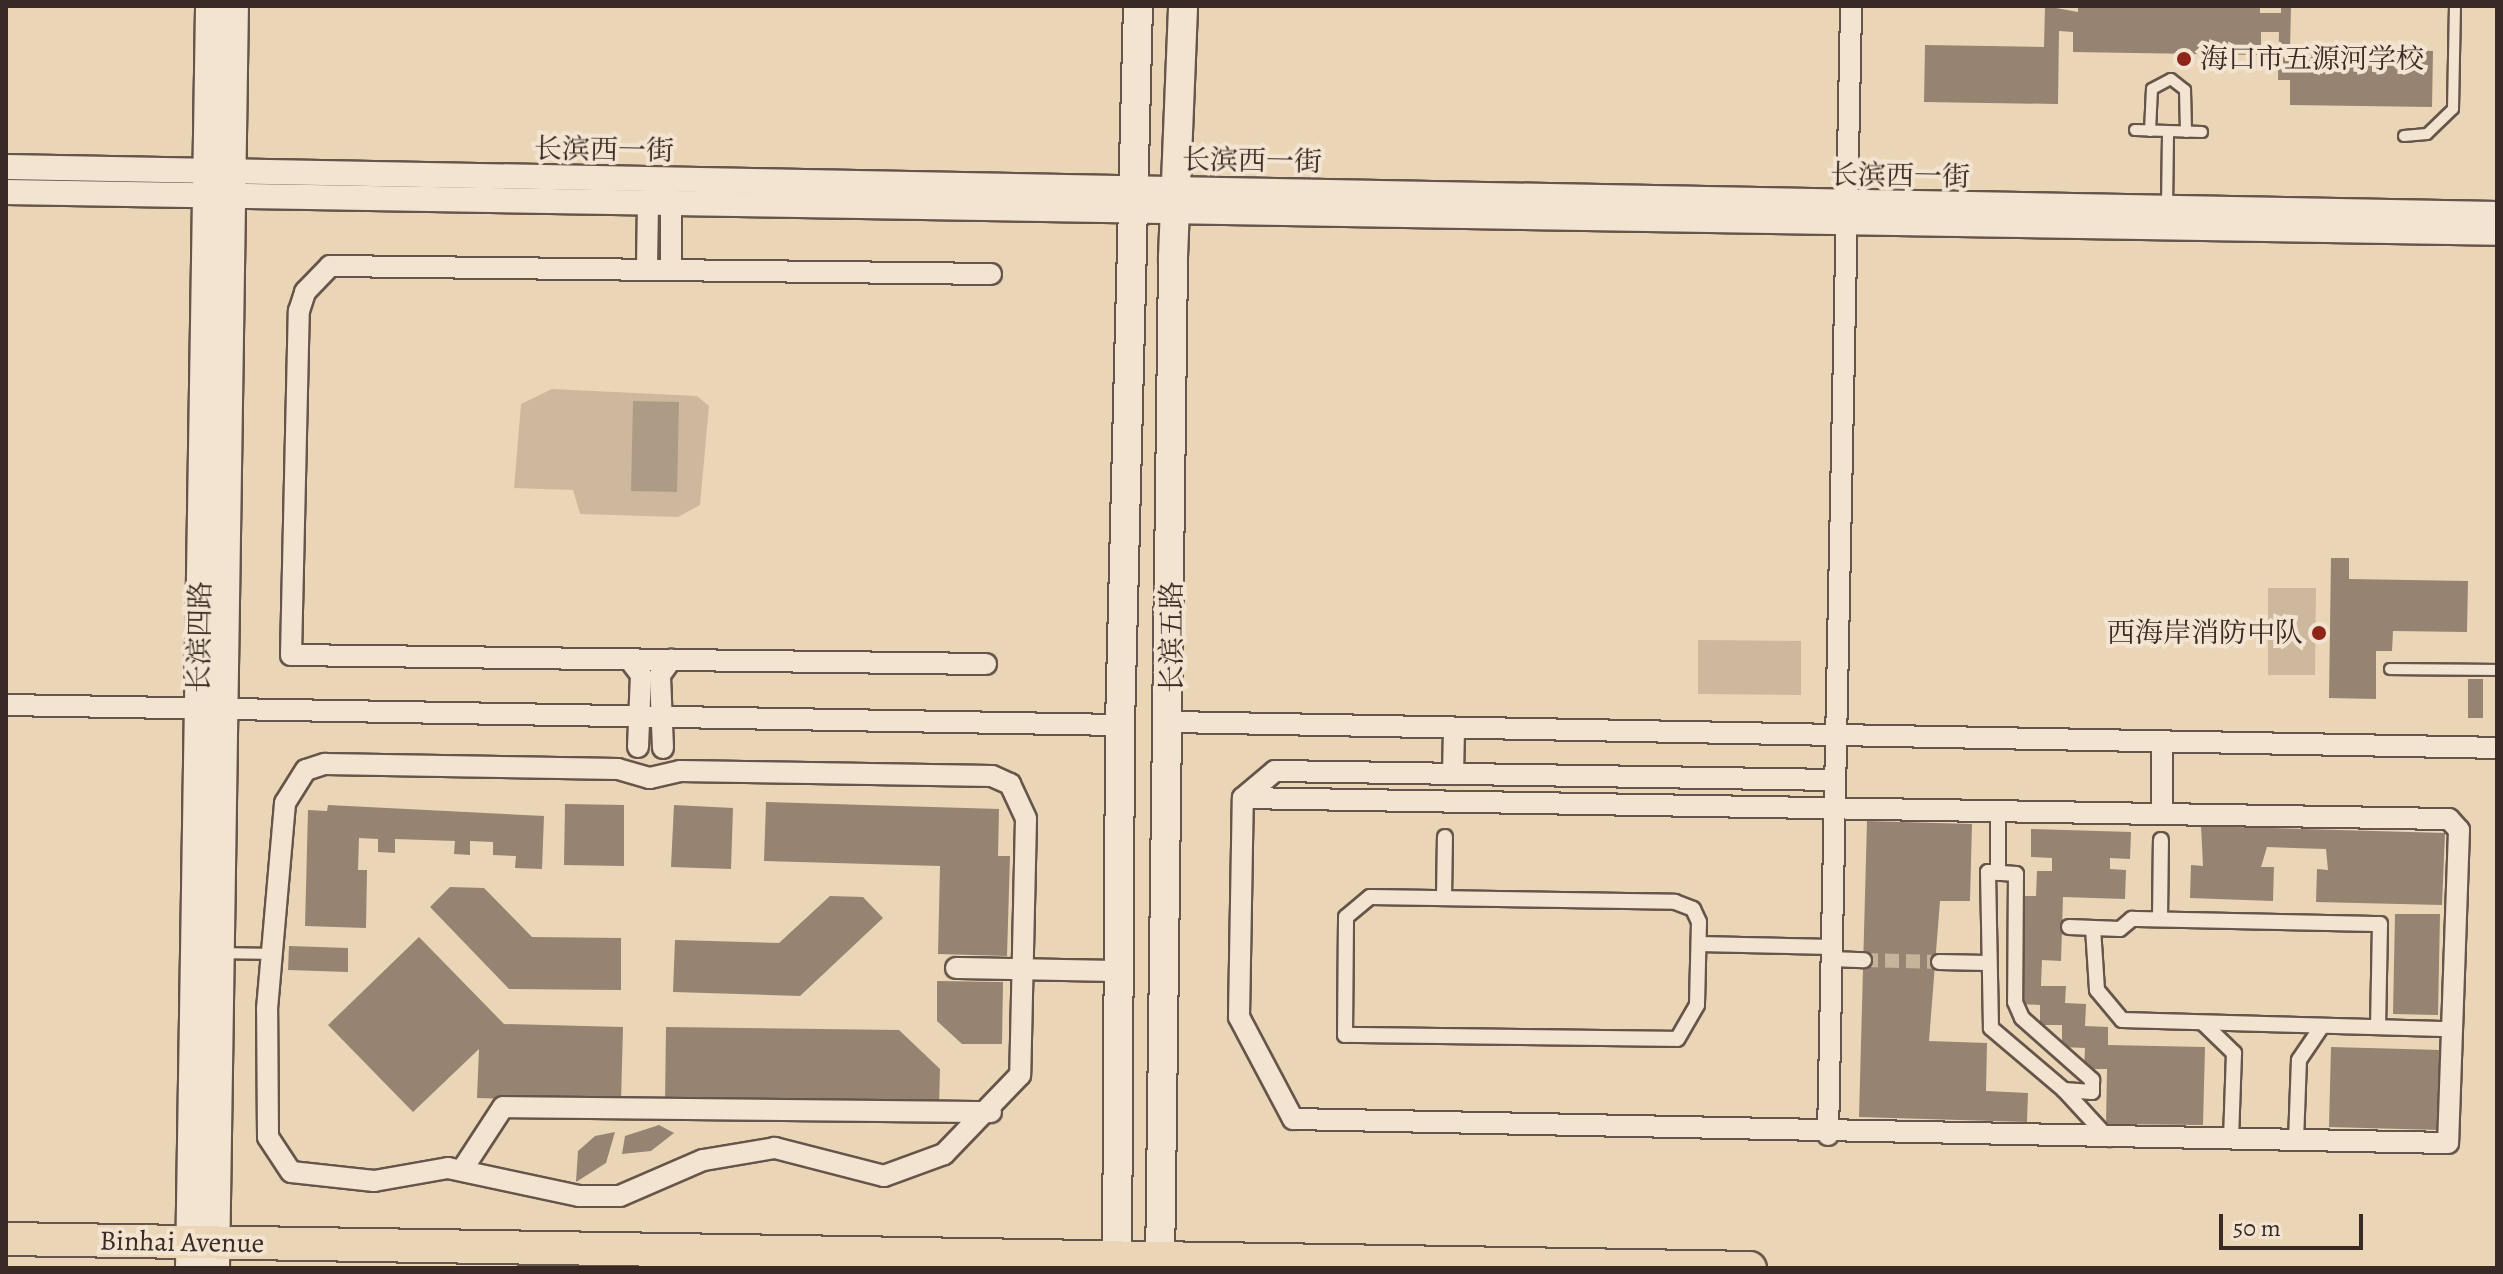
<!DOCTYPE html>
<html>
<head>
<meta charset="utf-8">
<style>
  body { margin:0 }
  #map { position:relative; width:2503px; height:1274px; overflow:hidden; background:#ebd5b7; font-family:Alegreya,"Noto Serif SC",serif }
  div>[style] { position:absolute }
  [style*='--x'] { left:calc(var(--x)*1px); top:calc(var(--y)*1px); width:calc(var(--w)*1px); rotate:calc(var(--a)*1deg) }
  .green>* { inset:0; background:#cdb89e }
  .water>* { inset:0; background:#ae9b85 }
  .building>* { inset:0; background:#968371 }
  .pedestrian-tunnel>* { height:14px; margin-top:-7px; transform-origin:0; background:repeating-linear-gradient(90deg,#c7b39a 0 14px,transparent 0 21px) }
  .roads { filter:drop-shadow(2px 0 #66554a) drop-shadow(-2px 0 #66554a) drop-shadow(0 2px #66554a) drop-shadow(0 -2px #66554a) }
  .service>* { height:10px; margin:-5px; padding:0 5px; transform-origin:5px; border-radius:5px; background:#f2e4d0 }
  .pedestrian>* { height:14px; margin:-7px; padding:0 7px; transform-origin:7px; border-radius:7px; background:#f2e4d0 }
  .minor>* { height:20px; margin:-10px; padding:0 10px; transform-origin:10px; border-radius:10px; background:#f2e4d0 }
  .tertiary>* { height:24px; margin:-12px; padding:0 12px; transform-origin:12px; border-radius:12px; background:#f2e4d0 }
  .secondary>* { height:28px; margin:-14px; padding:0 14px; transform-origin:14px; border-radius:14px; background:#f2e4d0 }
  .trunk>* { height:32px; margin:-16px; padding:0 16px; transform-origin:16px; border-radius:16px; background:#ebd5b7 }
  .dots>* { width:22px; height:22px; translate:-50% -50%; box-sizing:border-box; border:4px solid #f2e4d0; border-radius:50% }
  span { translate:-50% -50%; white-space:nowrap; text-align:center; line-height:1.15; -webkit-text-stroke:8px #f2e4d0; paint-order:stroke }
  .poi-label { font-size:28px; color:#392a25 }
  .left { translate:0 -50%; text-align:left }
  .right { translate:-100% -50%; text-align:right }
  .street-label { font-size:28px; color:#392a25 }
  .frame { position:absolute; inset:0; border:8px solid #392a25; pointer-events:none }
  .scale { position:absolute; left:2219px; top:1214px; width:144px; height:36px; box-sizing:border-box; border:4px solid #392a25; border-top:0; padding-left:10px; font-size:24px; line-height:28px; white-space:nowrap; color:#392a25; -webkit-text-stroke:6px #f2e4d0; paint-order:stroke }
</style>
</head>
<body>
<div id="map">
  <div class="green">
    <i style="clip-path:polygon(552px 389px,697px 396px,709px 406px,700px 505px,678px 517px,580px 514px,573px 490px,514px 488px,521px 404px)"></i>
    <i style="clip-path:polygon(2268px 588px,2316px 588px,2315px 675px,2268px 675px)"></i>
    <i style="clip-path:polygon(1698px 640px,1801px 641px,1801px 695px,1698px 694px)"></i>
  </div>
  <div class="water">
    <i style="clip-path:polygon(633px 401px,679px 402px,677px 492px,631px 491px)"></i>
  </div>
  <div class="building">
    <i style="clip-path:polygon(2045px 6px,2078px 12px,2078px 6px,2260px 6px,2260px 13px,2281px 13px,2281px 6px,2291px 6px,2290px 51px,2327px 52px,2327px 61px,2395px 62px,2395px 50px,2433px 51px,2432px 107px,2290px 105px,2290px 80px,2278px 80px,2279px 32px,2261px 32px,2261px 55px,2073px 52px,2073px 32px,2059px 31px,2058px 104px,1924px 102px,1925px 45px,2044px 47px)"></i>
    <i style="clip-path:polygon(2331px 558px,2349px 558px,2349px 579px,2468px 581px,2467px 632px,2393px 631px,2392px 651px,2376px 651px,2376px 699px,2329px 698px)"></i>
    <i style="clip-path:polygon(2468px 679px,2483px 679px,2483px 718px,2468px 718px)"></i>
    <i style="clip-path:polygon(766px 802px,999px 809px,998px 856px,1010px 856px,1007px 956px,938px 954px,940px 866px,764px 861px)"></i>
    <i style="clip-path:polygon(565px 804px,624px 805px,624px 866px,564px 865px)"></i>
    <i style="clip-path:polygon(328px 805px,544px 816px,542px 869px,515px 868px,516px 856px,493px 855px,493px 842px,470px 841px,470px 855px,454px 854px,455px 841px,395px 839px,395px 853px,378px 852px,378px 839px,359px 838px,358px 870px,367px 870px,366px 928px,305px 926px,308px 810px,327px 811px)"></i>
    <i style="clip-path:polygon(674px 805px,733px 808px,731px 869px,671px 867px)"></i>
    <i style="clip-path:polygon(1867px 821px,1972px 824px,1970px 901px,1940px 901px,1929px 1041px,1987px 1043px,1986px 1091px,2028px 1093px,2027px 1122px,1859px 1117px)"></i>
    <i style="clip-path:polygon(2201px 826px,2445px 833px,2442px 905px,2316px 902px,2317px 869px,2328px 870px,2326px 849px,2267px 847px,2261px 867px,2274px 867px,2273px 901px,2190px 898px,2191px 865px,2203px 866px)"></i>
    <i style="clip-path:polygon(2031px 829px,2131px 832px,2130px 859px,2110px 858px,2110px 869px,2126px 870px,2125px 899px,2063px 897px,2061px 961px,2042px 960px,2041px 986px,2066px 986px,2065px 1003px,2086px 1004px,2085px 1026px,2108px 1027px,2108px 1045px,2205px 1047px,2203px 1125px,2106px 1124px,2107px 1069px,2084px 1069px,2085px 1048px,2062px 1047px,2062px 1025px,2040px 1025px,2040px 1005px,2020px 1004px,2023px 896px,2036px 896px,2037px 871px,2052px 871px,2052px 858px,2031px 857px)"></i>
    <i style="clip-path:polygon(450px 887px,484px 888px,532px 937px,621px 938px,621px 990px,509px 989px,430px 907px)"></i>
    <i style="clip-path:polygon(830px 896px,863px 897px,883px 918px,800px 996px,673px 992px,675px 940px,779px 943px)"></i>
    <i style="clip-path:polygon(2395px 914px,2440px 914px,2438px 1015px,2393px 1014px)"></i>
    <i style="clip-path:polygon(419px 937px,504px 1024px,623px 1027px,621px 1102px,477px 1098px,479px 1049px,413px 1112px,328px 1025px)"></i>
    <i style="clip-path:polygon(289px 946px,348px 948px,348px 972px,288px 970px)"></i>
    <i style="clip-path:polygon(937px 981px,1003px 982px,1002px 1044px,962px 1044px,937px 1021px)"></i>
    <i style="clip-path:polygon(666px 1027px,899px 1030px,940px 1069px,939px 1107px,665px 1103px)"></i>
    <i style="clip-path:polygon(2331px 1047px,2441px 1050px,2439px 1130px,2329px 1127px)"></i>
    <i style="clip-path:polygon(659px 1125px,674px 1133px,651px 1151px,622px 1154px,625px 1136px)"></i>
    <i style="clip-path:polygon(615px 1132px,606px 1163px,576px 1182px,578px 1151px,595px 1136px)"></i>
  </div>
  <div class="pedestrian-tunnel">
    <i style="--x:1864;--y:960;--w:75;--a:1.5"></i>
  </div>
  <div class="roads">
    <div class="service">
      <i style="--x:2135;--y:130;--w:67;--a:1.7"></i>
      <i style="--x:2150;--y:131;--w:42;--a:-87.3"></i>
      <i style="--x:2152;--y:89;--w:21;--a:-28"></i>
      <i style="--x:2171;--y:79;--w:18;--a:38"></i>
      <i style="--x:2185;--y:90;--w:42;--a:88.6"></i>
      <i style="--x:2404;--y:136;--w:23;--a:-5"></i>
      <i style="--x:2427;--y:134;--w:36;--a:-44"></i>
      <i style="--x:2453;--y:109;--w:103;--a:-88.9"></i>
      <i style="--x:2167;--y:207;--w:76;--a:-89.2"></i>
      <i style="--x:2390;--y:669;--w:107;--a:0.5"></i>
      <i style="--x:220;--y:953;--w:52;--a:1.1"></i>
    </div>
    <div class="pedestrian">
      <i style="--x:1988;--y:872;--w:28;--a:4"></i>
      <i style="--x:2016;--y:874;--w:128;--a:90.4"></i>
      <i style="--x:2015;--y:1002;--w:17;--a:66"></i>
      <i style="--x:2022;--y:1018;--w:94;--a:41.5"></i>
      <i style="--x:2092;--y:1080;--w:12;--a:90"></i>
      <i style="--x:2092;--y:1092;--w:28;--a:-176"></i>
      <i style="--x:2064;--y:1090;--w:96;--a:-139.7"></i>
      <i style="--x:1991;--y:1028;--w:156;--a:-91.1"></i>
      <i style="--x:1998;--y:873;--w:62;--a:-90"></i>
      <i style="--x:1370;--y:897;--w:305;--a:0.9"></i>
      <i style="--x:1675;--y:902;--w:19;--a:21"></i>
      <i style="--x:1693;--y:909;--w:14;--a:65"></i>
      <i style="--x:1699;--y:922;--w:83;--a:91.4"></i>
      <i style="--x:1697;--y:1005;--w:39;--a:120"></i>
      <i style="--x:1677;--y:1039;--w:332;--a:-179.3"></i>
      <i style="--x:1345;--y:1035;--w:118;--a:-89.5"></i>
      <i style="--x:1346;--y:917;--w:31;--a:-40"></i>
      <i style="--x:1444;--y:898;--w:61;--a:-89.1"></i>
      <i style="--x:2160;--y:918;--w:78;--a:-89.3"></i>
      <i style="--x:2069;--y:927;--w:51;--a:2.2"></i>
      <i style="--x:2120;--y:929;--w:16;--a:-40"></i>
      <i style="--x:2132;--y:919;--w:248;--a:1.2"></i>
      <i style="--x:2380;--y:924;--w:103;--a:91.1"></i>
      <i style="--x:2093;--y:928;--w:62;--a:86.3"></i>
      <i style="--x:2097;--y:990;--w:39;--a:50"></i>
      <i style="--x:2122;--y:1020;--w:329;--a:1.6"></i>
      <i style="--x:1699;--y:944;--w:133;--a:1.3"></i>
      <i style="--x:1831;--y:959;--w:33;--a:2"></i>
      <i style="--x:1939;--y:962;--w:48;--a:1.2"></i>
      <i style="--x:2204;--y:1024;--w:42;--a:44"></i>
      <i style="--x:2234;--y:1053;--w:88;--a:92"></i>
      <i style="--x:2064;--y:1090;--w:67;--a:47.4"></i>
      <i style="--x:2296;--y:1141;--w:81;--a:-87.9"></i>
      <i style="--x:2299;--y:1060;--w:41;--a:-55.9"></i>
    </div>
    <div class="minor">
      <i style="--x:647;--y:267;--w:65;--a:-89.1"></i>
      <i style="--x:671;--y:268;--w:66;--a:-90"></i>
      <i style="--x:629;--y:659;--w:20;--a:53"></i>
      <i style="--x:641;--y:675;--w:72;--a:92.4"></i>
      <i style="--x:986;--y:664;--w:695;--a:-179.26"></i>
      <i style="--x:291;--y:655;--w:344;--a:-88.7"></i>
      <i style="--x:299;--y:311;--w:20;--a:-72"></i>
      <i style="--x:305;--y:292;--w:36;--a:-46"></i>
      <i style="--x:330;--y:266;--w:661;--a:0.69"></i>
      <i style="--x:6;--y:705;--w:1114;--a:1.03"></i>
      <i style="--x:1172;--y:722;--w:1325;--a:1.12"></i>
      <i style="--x:663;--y:748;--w:73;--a:-92.4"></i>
      <i style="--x:660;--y:675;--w:19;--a:-54"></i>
      <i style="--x:325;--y:764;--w:293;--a:1"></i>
      <i style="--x:618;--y:769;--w:33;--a:16"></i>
      <i style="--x:650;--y:778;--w:31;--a:-13"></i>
      <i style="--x:680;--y:771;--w:312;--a:0.9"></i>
      <i style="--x:992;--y:776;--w:20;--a:24"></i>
      <i style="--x:1010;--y:784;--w:38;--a:65"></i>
      <i style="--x:1026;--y:819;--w:256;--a:91.3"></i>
      <i style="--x:1020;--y:1075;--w:110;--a:133.9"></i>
      <i style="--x:944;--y:1154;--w:64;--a:159.9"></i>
      <i style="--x:884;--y:1176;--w:113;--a:-165.6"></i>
      <i style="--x:775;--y:1148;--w:73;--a:170.5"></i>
      <i style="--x:703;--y:1160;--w:90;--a:156.6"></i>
      <i style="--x:620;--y:1196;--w:41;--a:180"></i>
      <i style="--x:579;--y:1196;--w:134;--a:-167.9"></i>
      <i style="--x:448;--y:1168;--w:75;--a:170"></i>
      <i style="--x:374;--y:1181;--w:83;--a:-173.8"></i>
      <i style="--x:291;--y:1172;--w:42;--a:-123.3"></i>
      <i style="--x:268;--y:1137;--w:128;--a:-90.4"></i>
      <i style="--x:267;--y:1009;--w:207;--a:-85"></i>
      <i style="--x:285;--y:803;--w:39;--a:-58"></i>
      <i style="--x:306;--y:770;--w:20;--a:-18"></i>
      <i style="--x:1453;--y:774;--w:45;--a:-88.7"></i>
      <i style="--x:1243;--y:798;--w:1206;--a:1"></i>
      <i style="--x:2449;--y:819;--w:15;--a:48"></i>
      <i style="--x:2459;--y:830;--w:313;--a:92"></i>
      <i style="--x:2448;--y:1143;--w:1155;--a:-178.81"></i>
      <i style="--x:1293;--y:1119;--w:115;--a:-117.9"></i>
      <i style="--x:1239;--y:1017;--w:219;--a:-89"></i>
      <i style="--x:1243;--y:798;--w:42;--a:-40.2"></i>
      <i style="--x:1275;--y:771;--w:560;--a:0.92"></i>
      <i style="--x:2162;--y:812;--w:69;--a:-90"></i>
      <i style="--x:956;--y:968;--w:163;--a:1.1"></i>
      <i style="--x:1828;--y:1135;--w:1129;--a:-88.83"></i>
      <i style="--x:462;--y:1170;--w:75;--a:-56.9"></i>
      <i style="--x:503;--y:1107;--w:488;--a:0.6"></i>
    </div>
    <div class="tertiary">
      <i style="--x:6;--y:167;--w:2491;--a:1.08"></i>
      <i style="--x:6;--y:192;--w:2491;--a:0.94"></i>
    </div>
    <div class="secondary">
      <i style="--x:190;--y:1268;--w:1262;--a:-89.09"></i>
      <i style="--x:215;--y:1268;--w:1262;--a:-89.14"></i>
      <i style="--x:1117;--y:1268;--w:543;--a:-89.68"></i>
      <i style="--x:1120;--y:725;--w:719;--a:-88.57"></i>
      <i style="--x:1160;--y:1268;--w:1011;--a:-89.26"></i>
      <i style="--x:1173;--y:257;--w:251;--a:-87.7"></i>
    </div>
    <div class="trunk">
      <i style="--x:6;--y:1239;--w:1744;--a:0.95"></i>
    </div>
  </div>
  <div class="dots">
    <i style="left:2184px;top:59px;background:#8f2418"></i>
    <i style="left:2319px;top:633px;background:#8f2418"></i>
  </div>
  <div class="poi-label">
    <span class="left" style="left:2200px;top:59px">海口市五源河学校</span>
    <span class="right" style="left:2303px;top:633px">西海岸消防中队</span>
  </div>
  <div class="street-label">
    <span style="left:604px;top:150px;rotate:1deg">长滨西一街</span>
    <span style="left:1252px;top:161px;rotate:1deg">长滨西一街</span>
    <span style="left:1900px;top:176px;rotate:1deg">长滨西一街</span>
    <span style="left:200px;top:637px;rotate:-89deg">长滨四路</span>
    <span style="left:1172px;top:637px;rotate:-90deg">长滨五路</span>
    <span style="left:182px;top:1242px;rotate:1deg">Binhai Avenue</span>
  </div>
  <div class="frame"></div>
  <div class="scale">50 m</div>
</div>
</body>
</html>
